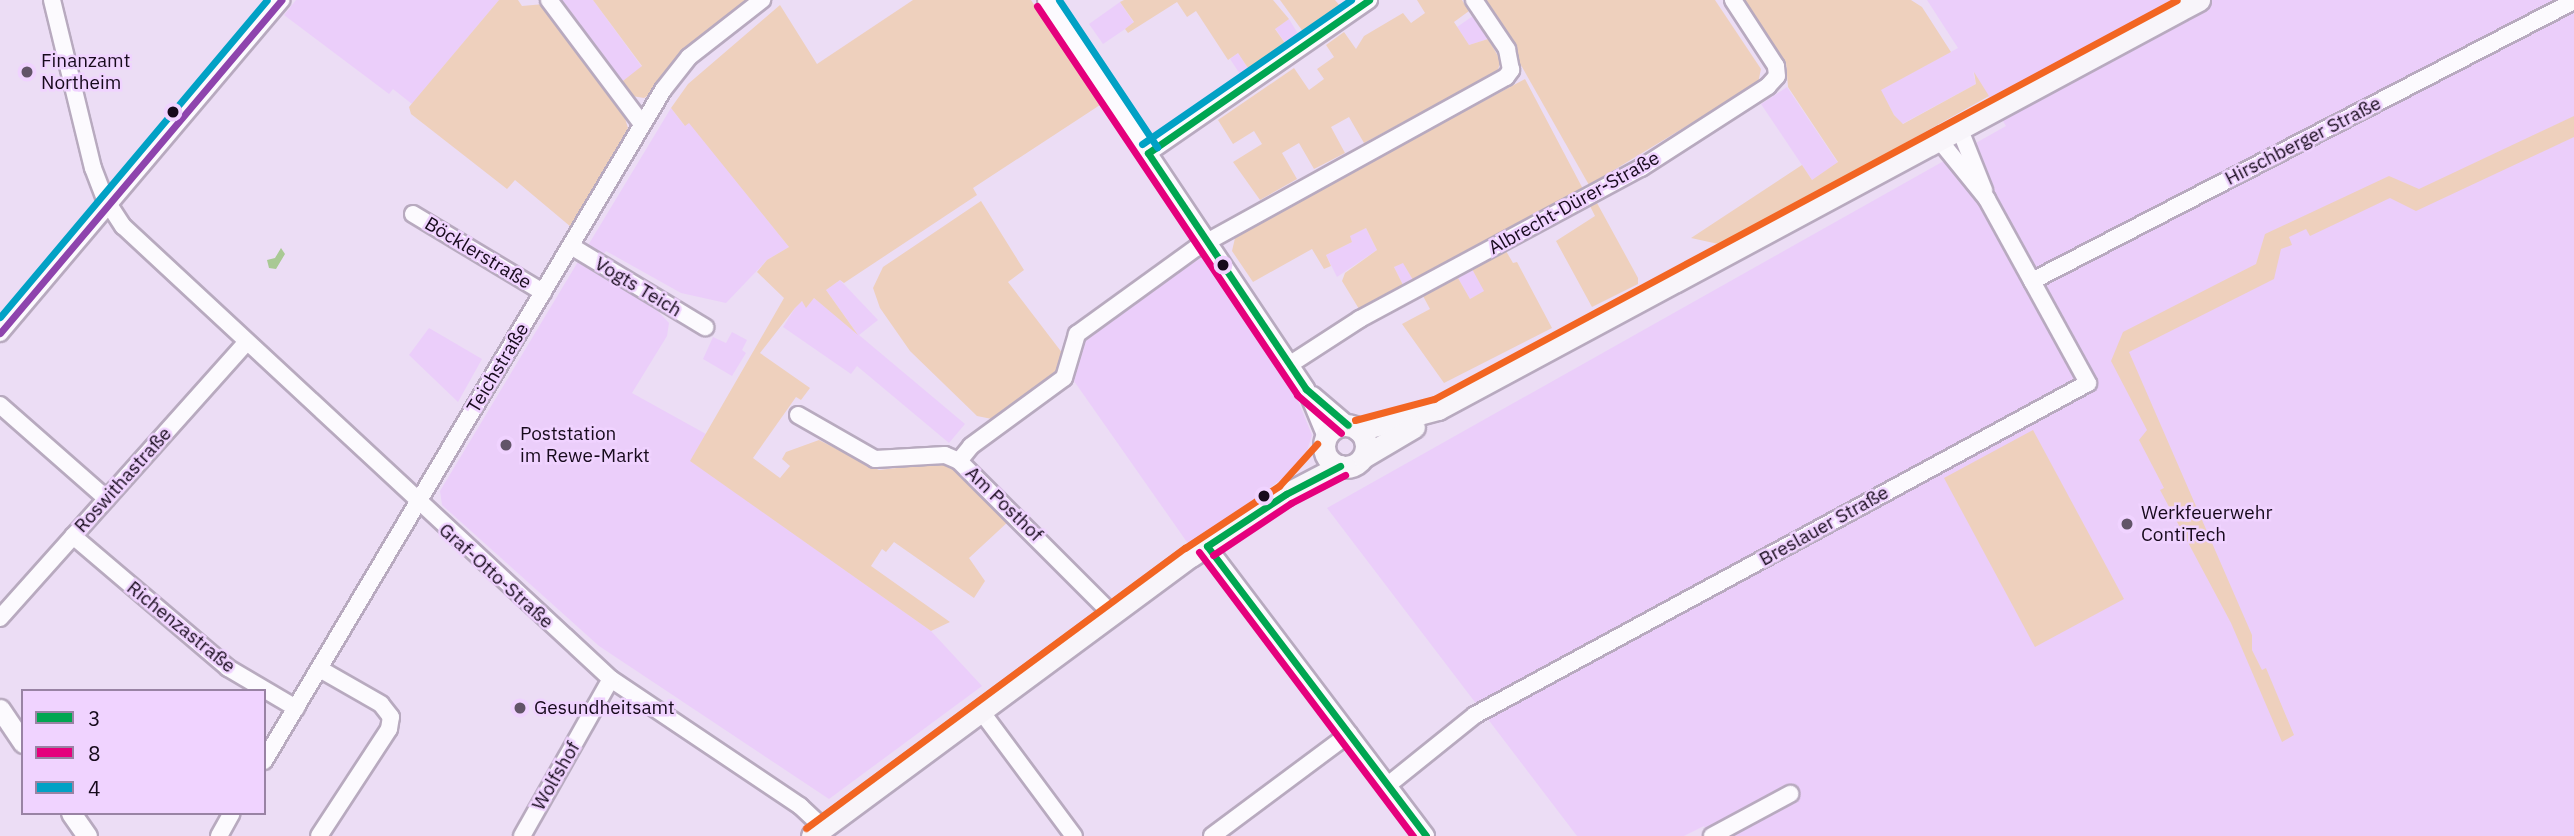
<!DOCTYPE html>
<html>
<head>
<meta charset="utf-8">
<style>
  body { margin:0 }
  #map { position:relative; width:2574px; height:836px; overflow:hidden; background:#ecddf5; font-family:"IBM Plex Sans",sans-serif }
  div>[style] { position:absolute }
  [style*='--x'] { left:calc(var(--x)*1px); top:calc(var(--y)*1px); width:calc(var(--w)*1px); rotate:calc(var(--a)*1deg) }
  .built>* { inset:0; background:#ebcefa }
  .green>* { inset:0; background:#eed0bd }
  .water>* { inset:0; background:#a9c994 }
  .roads { filter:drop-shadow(2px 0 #b8aabf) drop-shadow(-2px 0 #b8aabf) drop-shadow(0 2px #b8aabf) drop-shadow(0 -2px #b8aabf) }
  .minor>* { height:16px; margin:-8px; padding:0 8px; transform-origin:8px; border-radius:8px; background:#fcfafe }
  .tertiary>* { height:19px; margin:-9.5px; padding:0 9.5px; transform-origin:9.5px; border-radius:9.5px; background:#fcfafe }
  .secondary>* { height:21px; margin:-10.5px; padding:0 10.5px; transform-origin:10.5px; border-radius:10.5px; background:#f8f5fa }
  .secondary>.ring { margin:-10.5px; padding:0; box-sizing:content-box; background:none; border:21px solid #f8f5fa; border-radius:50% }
  .bus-1>* { height:7px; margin:-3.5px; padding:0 3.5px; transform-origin:3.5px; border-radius:3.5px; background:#00a651 }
  .bus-2>* { height:7px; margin:-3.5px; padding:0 3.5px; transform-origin:3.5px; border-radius:3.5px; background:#e5007d }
  .bus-3>* { height:7px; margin:-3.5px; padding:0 3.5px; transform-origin:3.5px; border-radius:3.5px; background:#01a1c5 }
  .bus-4>* { height:7px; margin:-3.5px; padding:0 3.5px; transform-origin:3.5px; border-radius:3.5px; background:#f26522 }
  .bus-5>* { height:7px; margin:-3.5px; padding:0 3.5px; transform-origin:3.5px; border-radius:3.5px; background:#8e44ad }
  .dots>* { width:19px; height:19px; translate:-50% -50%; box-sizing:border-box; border:4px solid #f0d3ff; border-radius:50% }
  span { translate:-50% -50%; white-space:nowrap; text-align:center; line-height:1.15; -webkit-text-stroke:5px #f0d3ff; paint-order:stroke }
  .poi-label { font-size:19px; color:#170a1c }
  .left { translate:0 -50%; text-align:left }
  .street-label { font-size:19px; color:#170a1c }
  .legend { position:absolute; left:21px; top:689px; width:245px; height:126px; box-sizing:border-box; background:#f0d3ff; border:2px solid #9983a4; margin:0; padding:9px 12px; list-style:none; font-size:21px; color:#170a1c }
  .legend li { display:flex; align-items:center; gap:14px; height:35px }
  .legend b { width:35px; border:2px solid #9983a4 }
</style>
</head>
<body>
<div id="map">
  <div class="built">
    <i style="clip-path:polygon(296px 0,499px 0,412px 104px,393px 89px,389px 94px,284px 15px)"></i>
    <i style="clip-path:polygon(558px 0,593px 0,642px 67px,619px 84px)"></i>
    <i style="clip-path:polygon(1927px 0,2574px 0,2574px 836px,1708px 836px,1704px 826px,1684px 836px,1577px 836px,1327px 508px,2006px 126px,1973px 72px,1976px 84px,1902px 124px,1894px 115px,1880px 90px,1958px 48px)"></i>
    <i style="clip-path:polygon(1120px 2px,1134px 23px,1103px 44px,1089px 24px)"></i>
    <i style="clip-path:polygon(1473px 16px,1488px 39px,1469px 45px,1457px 27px)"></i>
    <i style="clip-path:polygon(1289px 19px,1300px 37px,1287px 46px,1275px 28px)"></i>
    <i style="clip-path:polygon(1238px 53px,1250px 71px,1242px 77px,1230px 59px)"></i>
    <i style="clip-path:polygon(1787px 87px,1838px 163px,1812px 180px,1761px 104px)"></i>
    <i style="clip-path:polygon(671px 108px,684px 125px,689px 122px,789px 247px,767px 260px,726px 303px,681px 293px,606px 251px,602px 256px,587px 247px)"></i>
    <i style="clip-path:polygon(1366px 228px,1377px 250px,1337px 277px,1326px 255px,1352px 242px,1349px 236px)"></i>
    <i style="clip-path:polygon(1202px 257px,1296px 396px,1312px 435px,1303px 464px,1189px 545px,1074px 381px,1085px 336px)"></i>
    <i style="clip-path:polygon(579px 260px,653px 306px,669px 323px,667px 336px,632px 393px,706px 434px,691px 461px,931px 631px,982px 686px,829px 799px,599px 646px,442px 505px,440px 491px)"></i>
    <i style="clip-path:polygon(1403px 262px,1413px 280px,1403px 285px,1394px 267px)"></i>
    <i style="clip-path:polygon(1472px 269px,1485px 291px,1470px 299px,1458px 278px)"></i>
    <i style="clip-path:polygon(840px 280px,878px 320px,859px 335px,965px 424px,949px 443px,857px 366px,851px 374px,783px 327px,795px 308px,802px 301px,806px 307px,814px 298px,856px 332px,826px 290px)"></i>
    <i style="clip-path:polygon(429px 328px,482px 359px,458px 402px,409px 355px)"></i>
    <i style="clip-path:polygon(732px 332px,747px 340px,742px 350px,746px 353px,732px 376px,703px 359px,713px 337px,726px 343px)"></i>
  </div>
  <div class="green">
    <i style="clip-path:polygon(499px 0,518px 0,522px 6px,544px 4px,623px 112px,628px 128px,571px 227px,515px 180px,507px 189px,411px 114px,409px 107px)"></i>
    <i style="clip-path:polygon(593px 0,751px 0,686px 52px,656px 91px,644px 98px,632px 96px,619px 84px,642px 66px)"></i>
    <i style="clip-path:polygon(913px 0,1031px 0,1100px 105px,973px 188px,977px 195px,844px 283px,840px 280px,826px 290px,858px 335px,814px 298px,806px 308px,802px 301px,795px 308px,760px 353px,810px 388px,801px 400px,796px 397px,753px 458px,780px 478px,790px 466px,782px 459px,786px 452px,819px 440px,879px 470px,949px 462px,1010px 520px,969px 558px,985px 581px,974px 598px,894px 542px,886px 552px,882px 549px,871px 566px,950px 622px,931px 631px,690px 461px,784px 298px,757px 272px,767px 260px,789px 247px,689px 123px,685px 126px,671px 108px,688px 84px,780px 5px,817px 64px)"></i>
    <i style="clip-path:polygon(1124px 0,1273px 0,1289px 19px,1275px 29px,1287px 46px,1250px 71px,1238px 53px,1228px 60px,1196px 11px,1187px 17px,1177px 2px,1128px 33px,1125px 29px,1134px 22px,1120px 2px)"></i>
    <i style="clip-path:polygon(1280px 0,1335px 0,1340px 6px,1351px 2px,1304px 33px)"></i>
    <i style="clip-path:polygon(1417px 0,1462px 0,1469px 11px,1454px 22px,1469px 45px,1488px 39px,1501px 61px,1497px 72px,1364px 143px,1349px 117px,1331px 127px,1345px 153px,1314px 169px,1299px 143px,1282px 153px,1297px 179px,1260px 200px,1233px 162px,1262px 144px,1254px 131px,1233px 144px,1218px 120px,1294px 68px,1309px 90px,1324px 79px,1317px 69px,1334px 57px,1326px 45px,1344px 32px,1356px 49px,1364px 36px,1403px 13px,1411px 23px,1425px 13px)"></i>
    <i style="clip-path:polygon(1484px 0,1715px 0,1761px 69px,1758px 83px,1589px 185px)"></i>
    <i style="clip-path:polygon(1743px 0,1911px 0,1922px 7px,1951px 52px,1881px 90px,1894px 115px,1903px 124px,1976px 84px,1974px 72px,1989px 96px,1723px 245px,1691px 238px,1802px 165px,1812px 180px,1838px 162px,1788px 87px,1786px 63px)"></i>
    <i style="clip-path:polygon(1525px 79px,1583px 189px,1413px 280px,1403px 263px,1394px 267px,1403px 285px,1359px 309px,1342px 281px,1345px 273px,1377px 250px,1366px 228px,1350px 236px,1352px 242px,1326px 255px,1331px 266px,1324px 269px,1312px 249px,1253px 282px,1232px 251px,1235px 238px,1272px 214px)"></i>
    <i style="clip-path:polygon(2574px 116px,2574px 137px,2416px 211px,2390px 198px,2310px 236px,2306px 229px,2289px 237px,2292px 245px,2281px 249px,2274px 279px,2129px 352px,2252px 635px,2252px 650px,2262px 670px,2266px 668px,2294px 735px,2282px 742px,2231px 623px,2160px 490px,2164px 488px,2139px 440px,2147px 430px,2111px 361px,2123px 332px,2256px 264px,2265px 234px,2389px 176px,2419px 189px)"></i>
    <i style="clip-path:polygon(981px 201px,1024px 270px,1008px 282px,1063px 354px,1057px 370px,992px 419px,977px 416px,910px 351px,880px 308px,873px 288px,883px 267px)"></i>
    <i style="clip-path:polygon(1597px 203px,1638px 278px,1638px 284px,1592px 307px,1556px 241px,1595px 216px,1590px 206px)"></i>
    <i style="clip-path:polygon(1506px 251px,1513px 263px,1517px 262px,1552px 328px,1444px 383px,1402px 324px,1430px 309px,1423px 296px,1458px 278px,1470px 299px,1484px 291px,1472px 269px)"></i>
    <i style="clip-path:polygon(2033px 430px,2124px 599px,2035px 647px,1944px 478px)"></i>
  </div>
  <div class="water">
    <i style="clip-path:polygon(281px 248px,285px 254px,276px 269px,269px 268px,267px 260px,275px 258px)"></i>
  </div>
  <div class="roads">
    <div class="minor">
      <i style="--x:52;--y:0;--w:173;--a:76.3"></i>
      <i style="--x:93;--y:168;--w:31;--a:69"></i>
      <i style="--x:104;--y:197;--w:35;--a:57"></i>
      <i style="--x:123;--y:226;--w:666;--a:42.87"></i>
      <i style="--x:611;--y:679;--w:228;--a:33.9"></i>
      <i style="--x:800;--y:806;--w:33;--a:43"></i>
      <i style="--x:549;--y:0;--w:155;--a:53.1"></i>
      <i style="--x:1046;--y:0;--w:468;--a:56.2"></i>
      <i style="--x:1306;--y:389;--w:52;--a:67.4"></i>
      <i style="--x:1960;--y:130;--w:65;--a:68.2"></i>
      <i style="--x:1148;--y:153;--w:269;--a:-34.7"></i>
      <i style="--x:413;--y:214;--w:152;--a:31"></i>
      <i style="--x:571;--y:246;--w:157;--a:31.2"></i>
      <i style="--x:2032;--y:281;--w:610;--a:-27.32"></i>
      <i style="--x:0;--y:333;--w:436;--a:-49.8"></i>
      <i style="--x:1289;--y:365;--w:85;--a:-32.9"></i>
      <i style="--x:1360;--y:319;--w:319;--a:-28.3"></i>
      <i style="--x:1641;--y:168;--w:151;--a:-32.8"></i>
      <i style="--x:1768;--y:86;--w:13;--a:-48"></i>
      <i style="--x:1777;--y:76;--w:10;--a:-96"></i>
      <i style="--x:1776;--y:66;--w:79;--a:-123.1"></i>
      <i style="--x:1313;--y:395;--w:46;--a:40.6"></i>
      <i style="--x:0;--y:405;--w:142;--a:41.3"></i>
      <i style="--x:798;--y:415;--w:89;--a:29.7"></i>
      <i style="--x:875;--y:459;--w:70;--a:-3.3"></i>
      <i style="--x:945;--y:455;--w:15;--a:23"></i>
      <i style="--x:959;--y:461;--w:216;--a:45"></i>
      <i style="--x:959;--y:461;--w:19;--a:-51"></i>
      <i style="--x:971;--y:446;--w:115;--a:-36.2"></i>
      <i style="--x:1064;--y:378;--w:46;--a:-73.5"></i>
      <i style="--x:1077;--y:334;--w:147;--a:-35.9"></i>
      <i style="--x:1196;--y:248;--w:354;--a:-28.9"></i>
      <i style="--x:1506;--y:77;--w:9;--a:-54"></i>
      <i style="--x:1511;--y:70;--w:21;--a:-101"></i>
      <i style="--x:1507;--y:49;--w:59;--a:-124"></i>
      <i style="--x:73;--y:536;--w:204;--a:40.4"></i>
      <i style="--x:228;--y:668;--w:79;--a:30.5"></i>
      <i style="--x:1207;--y:546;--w:363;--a:52.9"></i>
      <i style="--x:0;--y:618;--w:370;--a:-48.2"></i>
      <i style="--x:981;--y:711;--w:156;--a:53.4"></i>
      <i style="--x:264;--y:761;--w:781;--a:-59.26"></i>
      <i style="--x:663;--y:90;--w:42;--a:-51.8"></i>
      <i style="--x:689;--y:57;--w:93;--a:-38"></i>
      <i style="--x:1388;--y:785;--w:112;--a:-38.8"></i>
      <i style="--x:1475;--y:715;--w:697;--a:-28.44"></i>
      <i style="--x:2088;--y:383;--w:210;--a:-118.8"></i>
      <i style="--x:1987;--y:199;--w:75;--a:-129"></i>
      <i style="--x:219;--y:836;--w:26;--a:-61"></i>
      <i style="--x:319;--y:836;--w:128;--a:-56.8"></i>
      <i style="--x:389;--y:729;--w:12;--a:-81"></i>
      <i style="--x:391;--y:717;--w:16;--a:-128"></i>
      <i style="--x:381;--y:704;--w:70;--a:-150.2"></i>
      <i style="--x:522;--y:836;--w:180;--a:-60.5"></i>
      <i style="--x:1212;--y:836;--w:171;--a:-36.7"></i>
      <i style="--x:1712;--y:836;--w:89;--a:-28.3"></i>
    </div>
    <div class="tertiary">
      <i style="--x:0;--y:709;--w:41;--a:55.9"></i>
      <i style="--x:71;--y:813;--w:28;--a:55"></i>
    </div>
    <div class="secondary">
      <i class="ring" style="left:1324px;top:425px;width:21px;height:21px"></i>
      <i style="--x:1358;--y:430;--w:83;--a:-14.7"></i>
      <i style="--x:1438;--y:409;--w:864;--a:-28.26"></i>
      <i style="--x:1363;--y:457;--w:59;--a:-30.5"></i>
      <i style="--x:812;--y:836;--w:471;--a:-36.5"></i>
      <i style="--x:1191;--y:556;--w:113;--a:-33.1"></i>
      <i style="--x:1286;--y:494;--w:61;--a:-27.4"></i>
    </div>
  </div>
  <div class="bus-1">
    <i style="--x:1148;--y:153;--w:284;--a:56.2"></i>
    <i style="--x:1306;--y:389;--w:55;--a:40.6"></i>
    <i style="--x:1148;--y:153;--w:269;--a:-34.7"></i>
    <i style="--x:1207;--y:546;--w:363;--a:52.9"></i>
    <i style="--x:1207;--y:546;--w:95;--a:-33.4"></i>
    <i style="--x:1286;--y:494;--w:61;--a:-27.4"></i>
  </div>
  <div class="bus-2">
    <i style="--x:1037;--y:6;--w:468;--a:56.2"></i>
    <i style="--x:1297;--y:395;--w:58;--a:40.8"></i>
    <i style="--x:1199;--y:552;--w:356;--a:53"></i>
    <i style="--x:1213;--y:555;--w:94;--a:-33.7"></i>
    <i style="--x:1291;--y:503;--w:61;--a:-27.4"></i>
  </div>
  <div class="bus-3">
    <i style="--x:1059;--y:0;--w:177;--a:56.3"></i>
    <i style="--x:1142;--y:144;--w:254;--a:-34.6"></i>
    <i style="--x:0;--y:317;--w:414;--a:-49.9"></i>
  </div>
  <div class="bus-4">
    <i style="--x:1355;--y:420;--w:82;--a:-14.9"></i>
    <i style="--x:1434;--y:399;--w:843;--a:-28.24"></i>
    <i style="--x:806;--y:828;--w:471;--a:-36.5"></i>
    <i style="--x:1185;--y:548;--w:113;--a:-33.4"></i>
    <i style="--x:1279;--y:486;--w:57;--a:-47.9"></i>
  </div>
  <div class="bus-5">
    <i style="--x:0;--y:333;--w:436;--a:-49.8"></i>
  </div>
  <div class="dots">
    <i style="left:27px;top:72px;background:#625468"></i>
    <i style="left:173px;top:112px;background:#170a1c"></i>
    <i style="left:1223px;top:265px;background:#170a1c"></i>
    <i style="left:506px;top:445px;background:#625468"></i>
    <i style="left:1264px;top:496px;background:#170a1c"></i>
    <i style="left:2127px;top:524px;background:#625468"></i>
    <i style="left:520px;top:708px;background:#625468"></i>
  </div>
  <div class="poi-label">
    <span class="left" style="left:41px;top:72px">Finanzamt<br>Northeim</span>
    <span class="left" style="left:520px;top:445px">Poststation<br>im Rewe-Markt</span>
    <span class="left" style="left:2141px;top:524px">Werkfeuerwehr<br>ContiTech</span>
    <span class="left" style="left:534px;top:708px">Gesundheitsamt</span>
  </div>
  <div class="street-label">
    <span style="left:2303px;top:141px;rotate:-27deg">Hirschberger Straße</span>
    <span style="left:1574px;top:203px;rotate:-29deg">Albrecht-Dürer-Straße</span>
    <span style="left:478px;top:253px;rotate:31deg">Böcklerstraße</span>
    <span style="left:638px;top:287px;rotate:31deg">Vogts Teich</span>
    <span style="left:498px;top:368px;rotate:-59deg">Teichstraße</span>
    <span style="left:123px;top:480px;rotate:-48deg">Roswithastraße</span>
    <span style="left:1004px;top:504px;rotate:44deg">Am Posthof</span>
    <span style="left:1824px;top:526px;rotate:-29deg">Breslauer Straße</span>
    <span style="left:496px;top:576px;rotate:42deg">Graf-Otto-Straße</span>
    <span style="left:181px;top:627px;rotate:39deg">Richenzastraße</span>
    <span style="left:556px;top:776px;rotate:-60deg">Wolfshof</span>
  </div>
  <ul class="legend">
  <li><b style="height:9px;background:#00a651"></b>3</li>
  <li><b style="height:9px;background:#e5007d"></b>8</li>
  <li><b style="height:9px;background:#01a1c5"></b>4</li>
  </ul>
</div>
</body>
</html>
